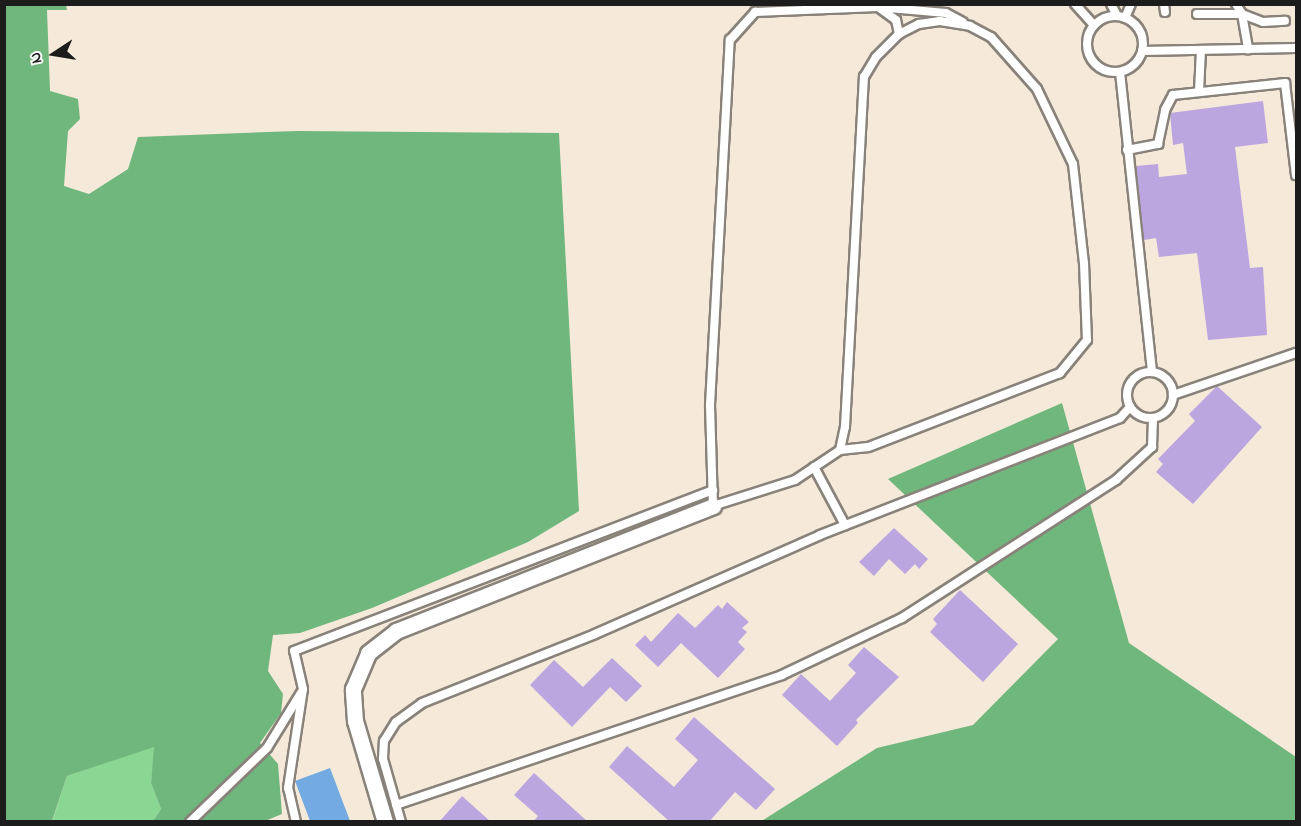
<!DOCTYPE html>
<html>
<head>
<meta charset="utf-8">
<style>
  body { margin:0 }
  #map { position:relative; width:1301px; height:826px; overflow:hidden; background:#f5e9d9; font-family:"Indie Flower",sans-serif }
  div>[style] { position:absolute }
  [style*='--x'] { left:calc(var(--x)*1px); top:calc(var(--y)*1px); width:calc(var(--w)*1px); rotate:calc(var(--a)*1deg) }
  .green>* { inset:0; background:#8ad693 }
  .forest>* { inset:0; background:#6fb77d }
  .water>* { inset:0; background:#72aae1 }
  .building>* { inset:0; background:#bba6e0 }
  .roads { filter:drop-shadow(2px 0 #88827a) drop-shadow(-2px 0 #88827a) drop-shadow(0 2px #88827a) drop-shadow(0 -2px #88827a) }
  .lane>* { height:8px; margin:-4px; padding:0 4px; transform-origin:4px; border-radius:4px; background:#fff }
  .lane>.ring { margin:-4px; padding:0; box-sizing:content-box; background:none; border:8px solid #fff; border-radius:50% }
  .street>* { height:15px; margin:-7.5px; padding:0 7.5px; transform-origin:7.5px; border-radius:7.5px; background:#fff }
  span { translate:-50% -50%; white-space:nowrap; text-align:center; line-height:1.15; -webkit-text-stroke:5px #f6f6f2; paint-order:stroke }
  .frame { position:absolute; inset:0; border:6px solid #1c1c1c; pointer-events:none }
  .north { position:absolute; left:24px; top:24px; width:60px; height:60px; -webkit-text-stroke:4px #f6f6f2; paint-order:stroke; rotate:258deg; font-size:16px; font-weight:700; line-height:24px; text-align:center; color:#1c1c1c }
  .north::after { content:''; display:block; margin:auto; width:21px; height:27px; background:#1c1c1c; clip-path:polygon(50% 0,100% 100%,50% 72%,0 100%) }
</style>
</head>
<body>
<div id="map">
  <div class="green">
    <i style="clip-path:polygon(155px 746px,151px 783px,161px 809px,153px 821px,52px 822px,67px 776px)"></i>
  </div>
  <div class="forest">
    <i style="clip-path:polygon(5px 5px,66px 5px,67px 10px,47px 10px,50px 91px,78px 99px,80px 119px,68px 131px,64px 186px,89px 194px,128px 169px,138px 137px,297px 131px,559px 133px,579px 511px,528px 542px,372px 608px,300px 633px,273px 635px,268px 671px,283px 694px,281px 713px,260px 743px,278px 764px,282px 814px,265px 821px,153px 821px,161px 809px,151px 783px,154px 747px,67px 776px,52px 821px,5px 822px)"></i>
    <i style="clip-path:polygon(1062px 403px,1129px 643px,1296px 757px,1296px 821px,760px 822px,877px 748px,973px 725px,1058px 639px,888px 479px)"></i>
  </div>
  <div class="water">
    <i style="clip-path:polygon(330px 768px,350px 821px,310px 821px,295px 781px)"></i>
  </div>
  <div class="building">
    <i style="clip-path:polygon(1263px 101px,1268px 143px,1235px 147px,1250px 268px,1263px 267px,1267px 335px,1208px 340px,1197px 253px,1159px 257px,1156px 238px,1144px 240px,1136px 166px,1158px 164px,1159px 177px,1187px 174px,1183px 143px,1173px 145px,1170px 113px)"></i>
    <i style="clip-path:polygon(1217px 386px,1262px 427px,1193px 504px,1156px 472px,1163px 464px,1158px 459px,1195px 421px,1189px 414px)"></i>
    <i style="clip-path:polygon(894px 528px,928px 559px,919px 569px,915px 564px,905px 574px,889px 559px,874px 576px,859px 562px)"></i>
    <i style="clip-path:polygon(960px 590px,1018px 644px,983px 682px,930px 632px,937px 624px,933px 619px)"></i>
    <i style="clip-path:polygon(727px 602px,749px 622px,742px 628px,747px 632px,738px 642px,745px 649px,718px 678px,681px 643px,658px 667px,635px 645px,645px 635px,651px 642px,678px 613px,695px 628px,718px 605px,722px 609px)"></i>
    <i style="clip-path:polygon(864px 647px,899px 677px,856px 720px,858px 723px,837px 746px,782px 695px,801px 674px,830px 701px,856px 673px,848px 665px)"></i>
    <i style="clip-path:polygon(612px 658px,642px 686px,626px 702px,610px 687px,572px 727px,530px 685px,554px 660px,583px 687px)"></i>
    <i style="clip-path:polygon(694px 717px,775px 789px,756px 810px,735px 792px,709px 822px,670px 822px,609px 767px,627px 746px,674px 787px,698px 760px,675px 739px)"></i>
    <i style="clip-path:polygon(534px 773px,588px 822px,533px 822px,538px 816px,514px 795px)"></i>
    <i style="clip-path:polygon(462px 796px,491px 822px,439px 822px)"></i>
  </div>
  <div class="roads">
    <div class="lane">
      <i style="--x:1075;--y:4;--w:28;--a:48"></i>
      <i style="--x:1111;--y:4;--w:13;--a:63"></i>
      <i style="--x:1164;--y:4;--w:8;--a:83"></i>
      <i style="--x:1236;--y:4;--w:12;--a:59"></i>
      <i style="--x:1242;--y:14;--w:36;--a:80"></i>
      <i style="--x:1197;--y:14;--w:45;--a:0"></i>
      <i style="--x:1242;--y:14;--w:22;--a:21"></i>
      <i style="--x:1263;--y:22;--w:22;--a:-3"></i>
      <i class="ring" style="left:1087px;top:16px;width:48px;height:48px"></i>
      <i style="--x:1125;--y:18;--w:15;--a:-67"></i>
      <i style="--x:899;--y:34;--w:14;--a:-102"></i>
      <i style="--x:896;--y:20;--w:22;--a:-144"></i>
      <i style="--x:878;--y:7;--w:68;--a:5"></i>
      <i style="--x:946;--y:13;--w:19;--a:28"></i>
      <i style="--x:1142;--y:51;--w:154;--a:-1.1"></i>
      <i style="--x:1120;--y:72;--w:302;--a:83.9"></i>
      <i style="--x:1199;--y:92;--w:42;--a:-87.3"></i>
      <i style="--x:1127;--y:150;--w:32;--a:-11"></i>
      <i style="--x:1158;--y:144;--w:35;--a:-78"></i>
      <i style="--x:1165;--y:110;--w:17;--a:-62"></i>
      <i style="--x:1173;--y:95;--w:113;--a:-6.1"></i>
      <i style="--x:1285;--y:83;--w:93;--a:83.2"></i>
      <i class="ring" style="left:1127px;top:372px;width:38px;height:38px"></i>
      <i style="--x:1173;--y:395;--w:130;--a:-18.9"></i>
      <i style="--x:840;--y:450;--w:24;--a:-78"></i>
      <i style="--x:845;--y:427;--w:351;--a:-86.9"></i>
      <i style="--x:864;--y:77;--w:23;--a:-59"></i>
      <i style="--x:876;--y:57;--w:33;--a:-45"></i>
      <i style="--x:899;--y:34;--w:22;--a:-27"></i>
      <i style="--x:919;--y:24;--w:21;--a:-8"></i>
      <i style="--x:940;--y:21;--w:30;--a:9"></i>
      <i style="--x:970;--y:26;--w:24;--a:28"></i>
      <i style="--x:991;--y:37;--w:69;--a:48.5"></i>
      <i style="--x:1037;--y:89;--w:83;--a:64.4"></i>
      <i style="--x:1073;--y:164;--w:100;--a:83.7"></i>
      <i style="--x:1084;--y:263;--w:77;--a:87.8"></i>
      <i style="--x:1087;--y:340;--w:43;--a:129.3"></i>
      <i style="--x:1060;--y:373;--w:206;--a:158.9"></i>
      <i style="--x:868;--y:447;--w:28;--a:174"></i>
      <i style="--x:840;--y:450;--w:54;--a:146.3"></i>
      <i style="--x:795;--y:480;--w:86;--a:162.4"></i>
      <i style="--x:713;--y:506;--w:101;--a:-91.7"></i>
      <i style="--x:710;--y:405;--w:366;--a:-86.9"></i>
      <i style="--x:730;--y:40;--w:38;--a:-48"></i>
      <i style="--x:755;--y:12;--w:123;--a:-2.3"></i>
      <i style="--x:814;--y:467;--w:66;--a:61.9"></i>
      <i style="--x:396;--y:805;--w:407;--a:-18.6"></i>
      <i style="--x:782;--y:675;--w:133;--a:-25.4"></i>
      <i style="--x:902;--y:618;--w:255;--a:-32.8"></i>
      <i style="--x:1116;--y:480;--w:49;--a:-42.5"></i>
      <i style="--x:1152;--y:447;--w:29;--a:-88"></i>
      <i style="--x:190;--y:822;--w:107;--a:-43.9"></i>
      <i style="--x:267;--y:748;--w:65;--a:-58.3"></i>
      <i style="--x:296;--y:822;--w:35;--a:-103"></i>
      <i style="--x:288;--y:788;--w:100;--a:-81.4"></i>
      <i style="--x:303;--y:689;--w:39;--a:-103"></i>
      <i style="--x:294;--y:651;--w:449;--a:-21"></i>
      <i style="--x:401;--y:822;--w:66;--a:-105.9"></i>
      <i style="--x:383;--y:759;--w:18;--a:-87"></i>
      <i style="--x:384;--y:741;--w:22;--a:-58"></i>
      <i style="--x:396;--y:722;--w:32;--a:-36"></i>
      <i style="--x:422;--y:703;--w:186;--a:-21.7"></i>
      <i style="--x:595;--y:634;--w:246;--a:-23.7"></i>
      <i style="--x:820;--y:535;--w:322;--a:-21.3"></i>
      <i style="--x:1120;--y:418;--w:15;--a:-48"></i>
    </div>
    <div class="street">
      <i style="--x:385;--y:822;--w:105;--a:-106.5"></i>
      <i style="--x:355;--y:721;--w:32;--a:-94"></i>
      <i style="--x:353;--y:689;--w:39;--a:-67"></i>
      <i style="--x:368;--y:653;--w:36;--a:-38"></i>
      <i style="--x:396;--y:631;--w:341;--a:-21.5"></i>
    </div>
  </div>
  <div class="frame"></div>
  <div class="north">N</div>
</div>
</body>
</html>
